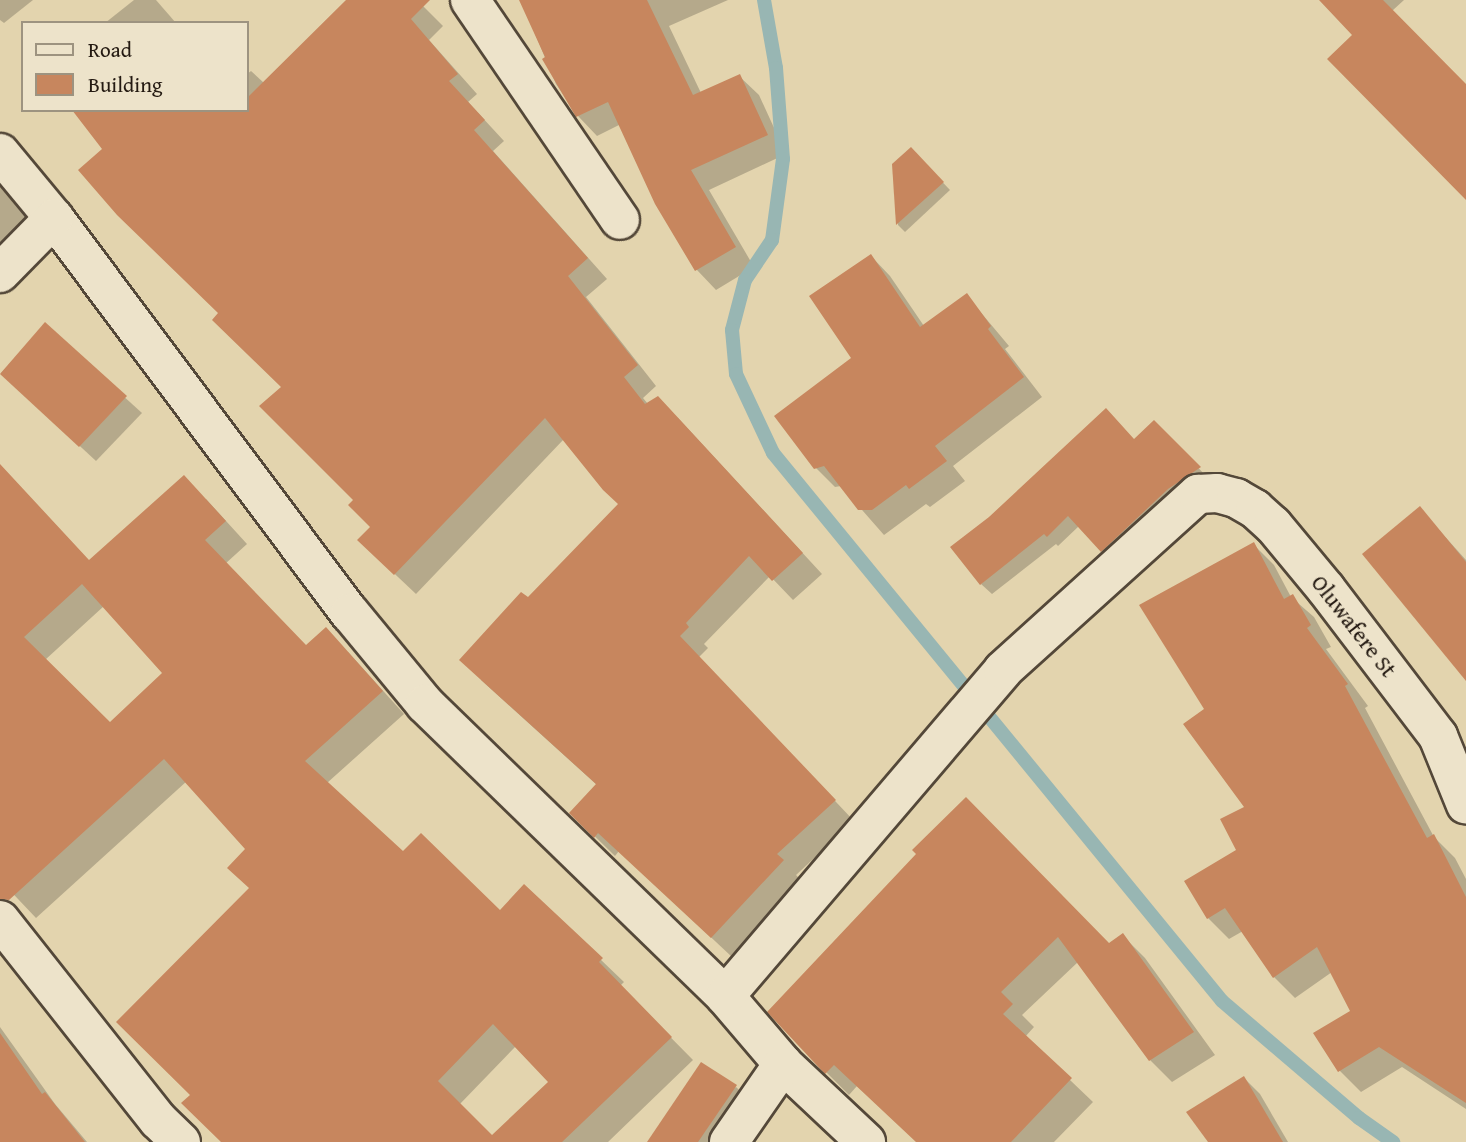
<!DOCTYPE html>
<html>
<head>
<meta charset="utf-8">
<style>
  body { margin:0 }
  #map { position:relative; width:1466px; height:1142px; overflow:hidden; background:#e3d4ae; font-family:"Gentium Book Plus",serif }
  div>[style] { position:absolute }
  [style*='--x'] { left:calc(var(--x)*1px); top:calc(var(--y)*1px); width:calc(var(--w)*1px); rotate:calc(var(--a)*1deg) }
  .shadow>* { inset:0; background:#0003 }
  .stream>* { height:14px; margin:-7px; padding:0 7px; transform-origin:7px; border-radius:7px; background:#98b6b3 }
  .building>* { inset:0; background:#c7865e }
  .roads { filter:drop-shadow(2px 0 #544839) drop-shadow(-2px 0 #544839) drop-shadow(0 2px #544839) drop-shadow(0 -2px #544839) }
  .minor>* { height:38px; margin:-19px; padding:0 19px; transform-origin:19px; border-radius:19px; background:#ede3ca }
  span { translate:-50% -50%; white-space:nowrap; text-align:center; line-height:1.15; -webkit-text-stroke:5px #ede3ca; paint-order:stroke }
  .street-label { font-size:23px; color:#241a12 }
  .legend { position:absolute; left:21px; top:21px; width:228px; height:91px; box-sizing:border-box; background:#ede3ca; border:2px solid #9d9380; margin:0; padding:9px 12px; list-style:none; font-size:21px; color:#241a12 }
  .legend li { display:flex; align-items:center; gap:14px; height:35px }
  .legend b { width:35px; border:2px solid #9d9380 }
</style>
</head>
<body>
<div id="map">
  <div class="shadow">
    <i style="clip-path:polygon(0 0,33px 0,4px 23px,0 20px)"></i>
    <i style="clip-path:polygon(134px 0,156px 0,176px 23px,105px 23px)"></i>
    <i style="clip-path:polygon(348px 0,417px 0,443px 26px,429px 40px,477px 94px,468px 102px,504px 141px,493px 151px,607px 279px,586px 297px,656px 386px,643px 398px,648px 404px,678px 418px,822px 574px,793px 600px,770px 576px,704px 644px,708px 648px,699px 657px,854px 821px,796px 875px,802px 881px,732px 957px,619px 851px,615px 856px,571px 813px,597px 785px,481px 680px,528px 600px,619px 504px,564px 439px,416px 594px,380px 560px,372px 527px,283px 387px,220px 313px,247px 110px,247px 74px,251px 71px,264px 83px)"></i>
    <i style="clip-path:polygon(521px 0,728px 0,669px 26px,701px 93px,739px 76px,759px 95px,786px 154px,709px 190px,754px 267px,716px 290px,697px 270px,656px 203px,621px 124px,597px 136px,578px 116px,556px 84px)"></i>
    <i style="clip-path:polygon(1322px 0,1404px 0,1392px 11px,1466px 87px,1466px 197px,1354px 35px)"></i>
    <i style="clip-path:polygon(911px 149px,950px 190px,905px 232px,898px 225px,894px 165px)"></i>
    <i style="clip-path:polygon(0 182px,33px 225px,0 257px)"></i>
    <i style="clip-path:polygon(871px 256px,890px 276px,924px 326px,967px 296px,1009px 346px,1005px 349px,1042px 397px,953px 466px,965px 481px,930px 507px,926px 504px,884px 535px,841px 486px,835px 487px,815px 467px,853px 358px)"></i>
    <i style="clip-path:polygon(45px 325px,142px 413px,96px 461px,1px 373px)"></i>
    <i style="clip-path:polygon(1154px 422px,1209px 479px,1112px 561px,1079px 526px,1058px 546px,1056px 544px,992px 594px,981px 584px)"></i>
    <i style="clip-path:polygon(evenodd,0 465px,90px 562px,206px 499px,247px 544px,225px 564px,306px 647px,348px 652px,404px 714px,327px 783px,403px 854px,500px 912px,525px 887px,624px 982px,620px 986px,693px 1060px,608px 1142px,223px 1142px,251px 889px,248px 849px,187px 781px,36px 918px,0 880px,0 465px,104px 606px,164px 673px,110px 724px,45px 660px,104px 606px,0 465px,516px 1046px,550px 1082px,492px 1138px,459px 1105px,516px 1046px)"></i>
    <i style="clip-path:polygon(1420px 509px,1466px 560px,1466px 678px)"></i>
    <i style="clip-path:polygon(1253px 544px,1274px 565px,1291px 597px,1314px 617px,1331px 647px,1326px 649px,1368px 706px,1365px 708px,1434px 837px,1455px 858px,1466px 879px,1466px 1109px,1402px 1067px,1361px 1092px,1340px 1071px,1316px 1034px,1352px 1011px,1332px 972px,1295px 998px,1274px 977px,1243px 931px,1229px 939px,1208px 918px,1238px 851px,1246px 807px,1206px 709px)"></i>
    <i style="clip-path:polygon(919px 854px,1109px 945px,1123px 936px,1145px 958px,1215px 1055px,1172px 1082px,1150px 1060px,1078px 962px,1022px 1015px,1034px 1027px,1025px 1037px,1093px 1102px,1054px 1142px,917px 1142px,857px 1086px,849px 1095px,826px 1072px)"></i>
    <i style="clip-path:polygon(0 1027px,55px 1104px,87px 1142px,0 1142px)"></i>
    <i style="clip-path:polygon(1244px 1078px,1260px 1094px,1288px 1142px,1210px 1142px)"></i>
    <i style="clip-path:polygon(736px 1087px,752px 1102px,725px 1142px,649px 1142px)"></i>
  </div>
  <div class="stream">
    <i style="--x:764;--y:0;--w:69;--a:80"></i>
    <i style="--x:776;--y:68;--w:91;--a:85.6"></i>
    <i style="--x:783;--y:159;--w:82;--a:97.7"></i>
    <i style="--x:772;--y:240;--w:48;--a:124"></i>
    <i style="--x:745;--y:280;--w:52;--a:104.6"></i>
    <i style="--x:732;--y:330;--w:44;--a:84.8"></i>
    <i style="--x:736;--y:374;--w:87;--a:64.9"></i>
    <i style="--x:773;--y:453;--w:708;--a:50.67"></i>
    <i style="--x:1222;--y:1001;--w:180;--a:40.5"></i>
    <i style="--x:1359;--y:1118;--w:42;--a:35.2"></i>
  </div>
  <div class="building">
    <i style="clip-path:polygon(346px 0,430px 0,411px 19px,458px 74px,449px 81px,485px 120px,474px 130px,588px 258px,568px 276px,638px 365px,624px 377px,645px 404px,658px 396px,803px 553px,772px 581px,749px 556px,686px 623px,689px 627px,680px 636px,836px 800px,777px 854px,784px 860px,711px 938px,598px 833px,594px 838px,569px 813px,596px 784px,459px 660px,521px 592px,528px 597px,618px 504px,603px 490px,545px 418px,394px 575px,357px 540px,370px 527px,348px 505px,353px 500px,259px 406px,281px 387px,212px 320px,218px 313px,117px 215px,78px 170px,102px 149px,72px 110px,247px 110px,247px 98px)"></i>
    <i style="clip-path:polygon(519px 0,647px 0,693px 95px,740px 74px,768px 135px,691px 170px,736px 247px,695px 271px,655px 204px,608px 102px,576px 117px,542px 59px,545px 57px)"></i>
    <i style="clip-path:polygon(1319px 0,1383px 0,1466px 84px,1466px 200px,1327px 59px,1352px 35px)"></i>
    <i style="clip-path:polygon(911px 147px,944px 182px,896px 225px,892px 164px)"></i>
    <i style="clip-path:polygon(871px 254px,920px 327px,967px 293px,991px 326px,988px 329px,1024px 377px,935px 446px,947px 461px,909px 489px,906px 485px,872px 510px,858px 510px,824px 466px,814px 469px,774px 416px,851px 358px,809px 296px)"></i>
    <i style="clip-path:polygon(45px 322px,127px 396px,79px 447px,0 374px)"></i>
    <i style="clip-path:polygon(1106px 408px,1134px 439px,1154px 420px,1201px 467px,1168px 489px,1101px 552px,1068px 516px,1047px 537px,1044px 534px,980px 585px,950px 547px,989px 517px)"></i>
    <i style="clip-path:polygon(evenodd,0 464px,89px 560px,184px 475px,226px 521px,205px 540px,306px 645px,326px 627px,383px 691px,305px 761px,403px 851px,421px 833px,500px 910px,524px 884px,603px 958px,599px 962px,672px 1037px,562px 1142px,221px 1142px,181px 1103px,190px 1095px,116px 1022px,249px 888px,227px 868px,245px 849px,164px 759px,9px 900px,0 899px,0 464px,82px 584px,162px 673px,110px 722px,24px 637px,82px 584px,0 464px,493px 1024px,548px 1082px,492px 1135px,438px 1081px,493px 1024px)"></i>
    <i style="clip-path:polygon(1420px 506px,1466px 562px,1466px 681px,1362px 554px)"></i>
    <i style="clip-path:polygon(1254px 542px,1284px 599px,1293px 594px,1311px 625px,1307px 628px,1348px 684px,1345px 686px,1427px 838px,1434px 834px,1466px 897px,1466px 1103px,1379px 1047px,1338px 1072px,1313px 1033px,1350px 1011px,1317px 947px,1273px 978px,1225px 908px,1207px 919px,1184px 881px,1236px 850px,1220px 819px,1244px 807px,1183px 724px,1204px 709px,1139px 605px)"></i>
    <i style="clip-path:polygon(966px 797px,1109px 943px,1123px 933px,1194px 1032px,1149px 1061px,1058px 937px,1001px 992px,1013px 1004px,1003px 1014px,1072px 1078px,1011px 1142px,916px 1142px,834px 1065px,825px 1074px,767px 1012px,916px 854px,912px 850px)"></i>
    <i style="clip-path:polygon(0 1033px,42px 1094px,45px 1092px,85px 1142px,0 1142px)"></i>
    <i style="clip-path:polygon(701px 1062px,737px 1085px,698px 1142px,647px 1142px)"></i>
    <i style="clip-path:polygon(1244px 1076px,1283px 1142px,1208px 1142px,1186px 1112px)"></i>
  </div>
  <div class="roads">
    <div class="minor">
      <i style="--x:470;--y:0;--w:266;--a:55.7"></i>
      <i style="--x:0;--y:153;--w:85;--a:50.3"></i>
      <i style="--x:54;--y:218;--w:494;--a:53.2"></i>
      <i style="--x:350;--y:613;--w:118;--a:50.5"></i>
      <i style="--x:425;--y:704;--w:419;--a:44.2"></i>
      <i style="--x:725;--y:996;--w:89;--a:49.5"></i>
      <i style="--x:783;--y:1064;--w:114;--a:43.2"></i>
      <i style="--x:0;--y:273;--w:77;--a:-45.5"></i>
      <i style="--x:0;--y:920;--w:255;--a:51.7"></i>
      <i style="--x:158;--y:1120;--w:32;--a:44"></i>
      <i style="--x:725;--y:996;--w:428;--a:-49.5"></i>
      <i style="--x:1003;--y:670;--w:263;--a:-42.1"></i>
      <i style="--x:1198;--y:494;--w:19;--a:-3"></i>
      <i style="--x:1217;--y:493;--w:20;--a:15"></i>
      <i style="--x:1236;--y:498;--w:22;--a:30"></i>
      <i style="--x:1255;--y:509;--w:24;--a:42"></i>
      <i style="--x:1273;--y:525;--w:83;--a:50.4"></i>
      <i style="--x:1326;--y:589;--w:185;--a:52.7"></i>
      <i style="--x:1438;--y:736;--w:74;--a:67.9"></i>
      <i style="--x:729;--y:1142;--w:95;--a:-55.3"></i>
    </div>
  </div>
  <div class="street-label">
    <span style="left:1354px;top:626px;rotate:52deg">Oluwafere St</span>
  </div>
  <ul class="legend">
  <li><b style="height:9px;background:#ede3ca"></b>Road</li>
  <li><b style="height:19px;background:#c7865e"></b>Building</li>
  </ul>
</div>
</body>
</html>
